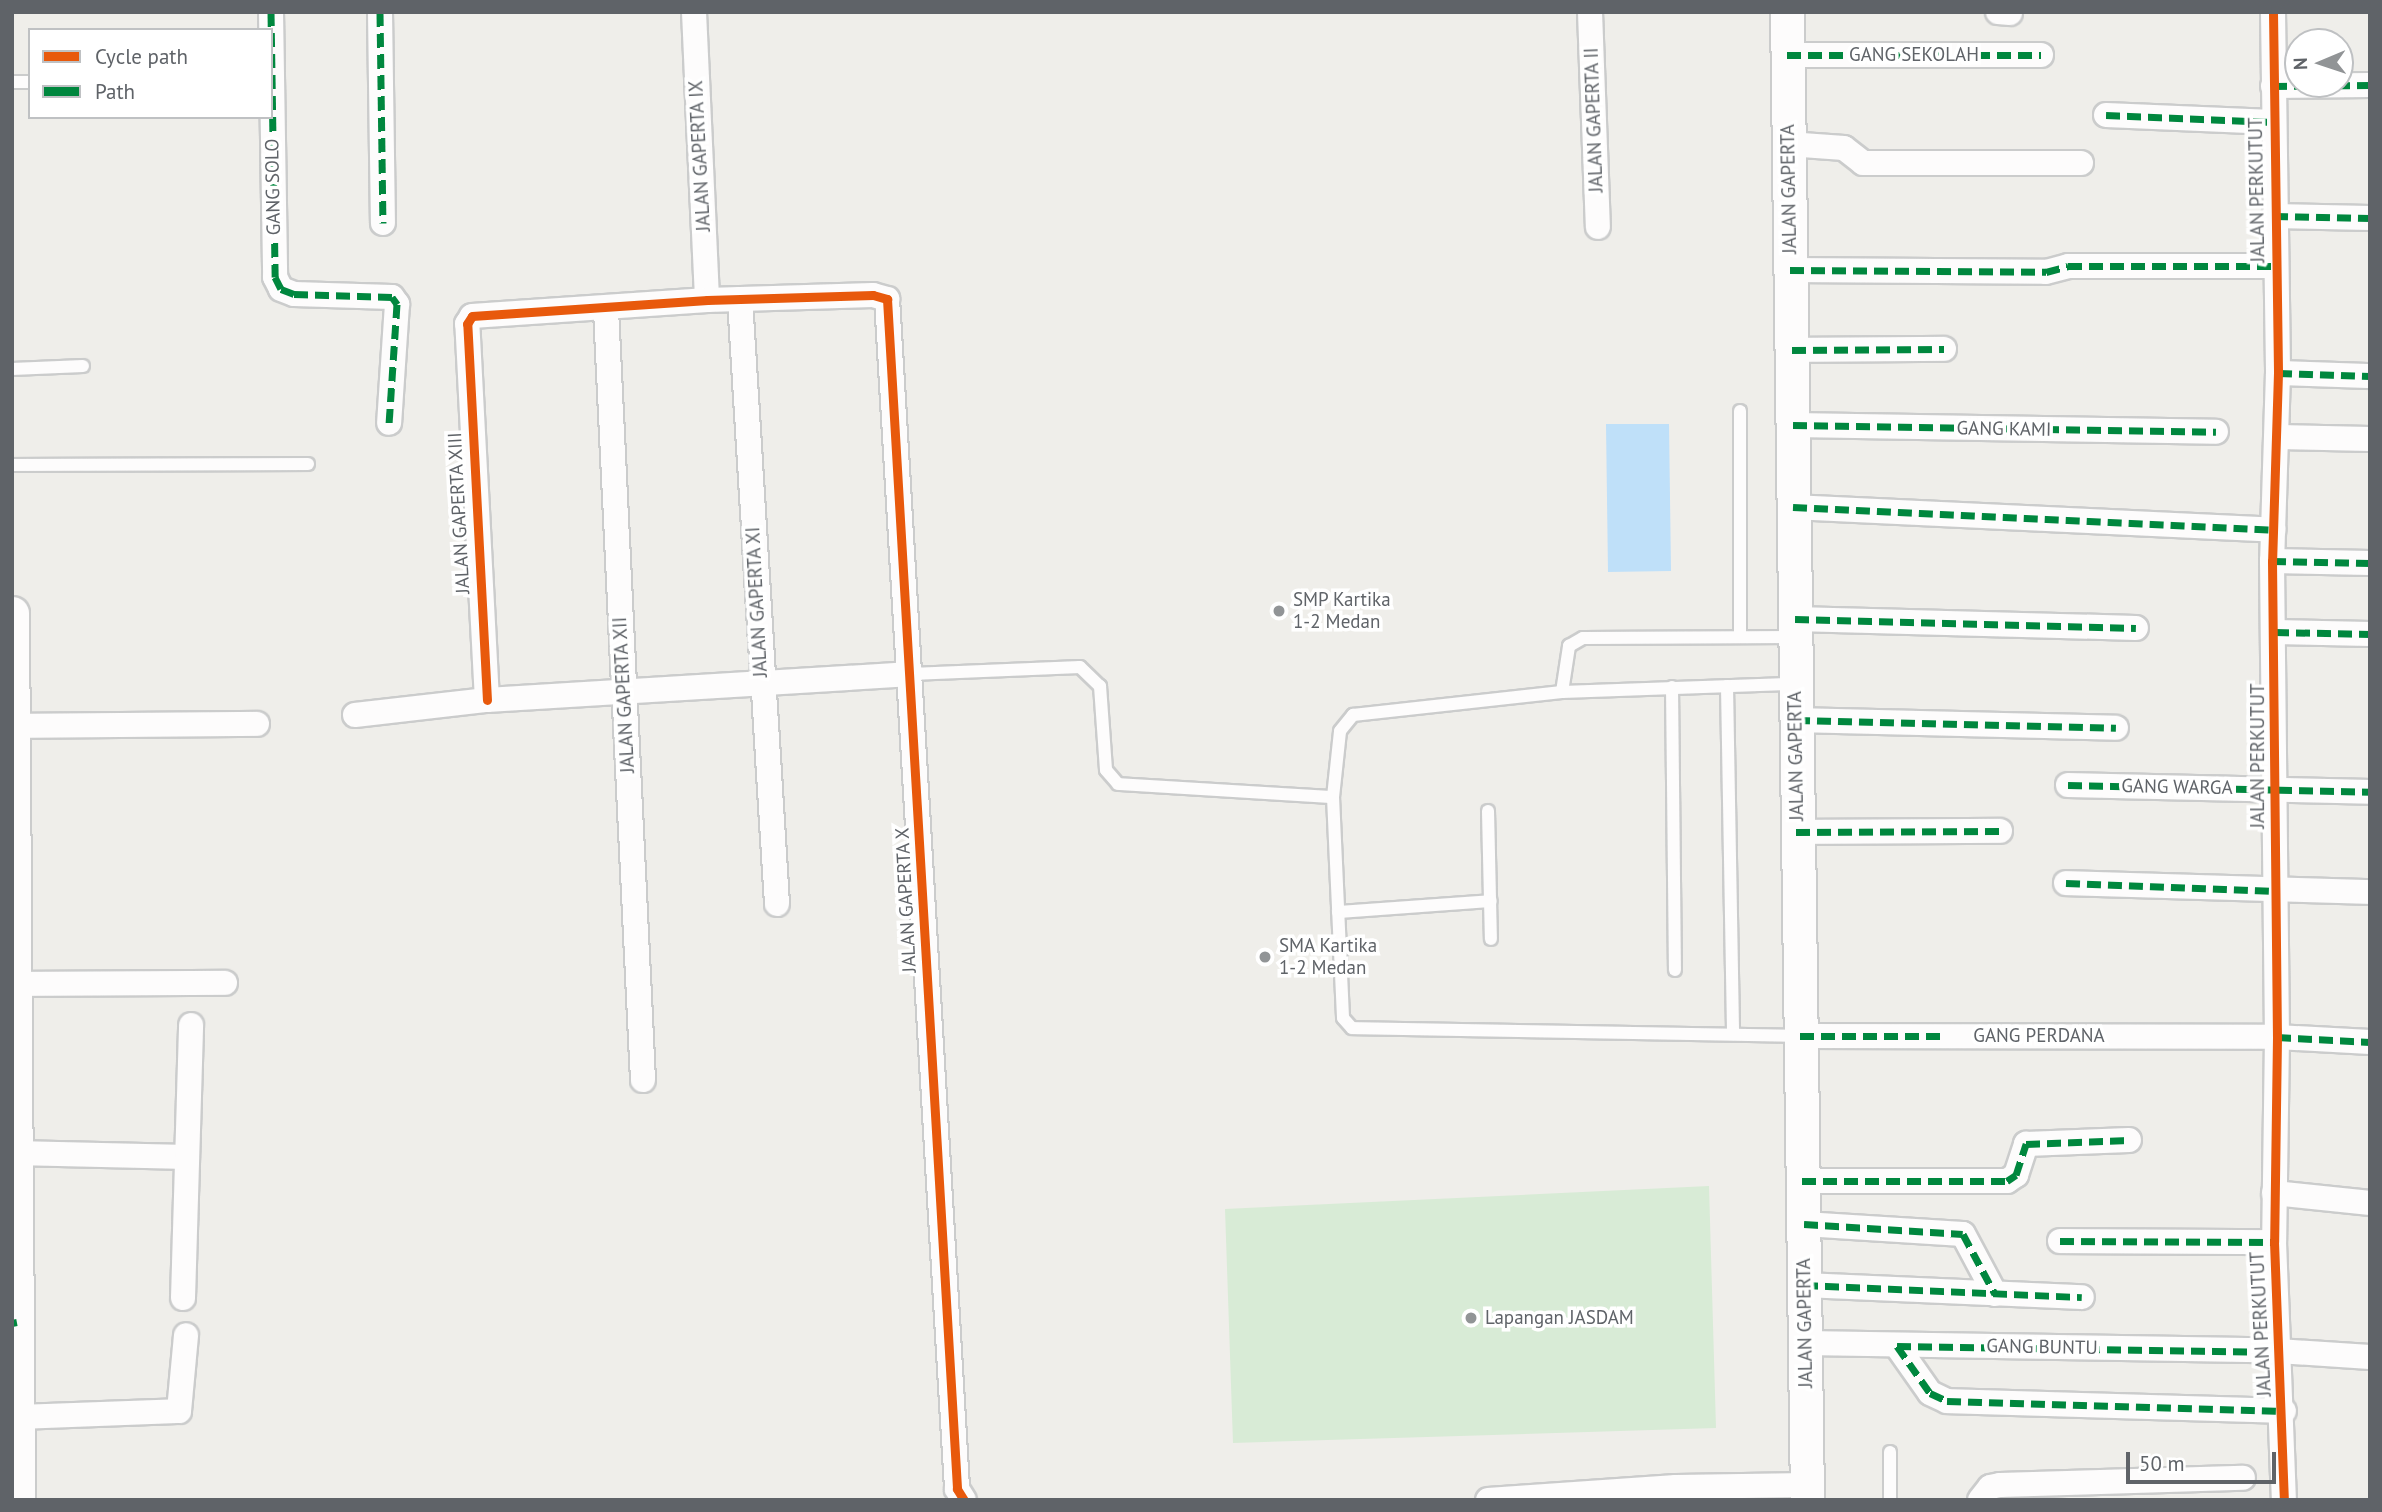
<!DOCTYPE html>
<html>
<head>
<meta charset="utf-8">
<style>
  body { margin:0 }
  #map { position:relative; width:2382px; height:1512px; overflow:hidden; background:#efeeea; font-family:"PT Sans",sans-serif }
  div>[style] { position:absolute }
  [style*='--x'] { left:calc(var(--x)*1px); top:calc(var(--y)*1px); width:calc(var(--w)*1px); rotate:calc(var(--a)*1deg) }
  .green>* { inset:0; background:#d8ebd6 }
  .water>* { inset:0; background:#bfe0f9 }
  .roads { filter:drop-shadow(2px 0 #cbcccc) drop-shadow(-2px 0 #cbcccc) drop-shadow(0 2px #cbcccc) drop-shadow(0 -2px #cbcccc) }
  .lane>* { height:12px; margin:-6px; padding:0 6px; transform-origin:6px; border-radius:6px; background:#fdfcfc }
  .street>* { height:24px; margin:-12px; padding:0 12px; transform-origin:12px; border-radius:12px; background:#fdfcfc }
  .secondary>* { height:33px; margin:-16.5px; padding:0 16.5px; transform-origin:16.5px; border-radius:16.5px; background:#fdfcfc }
  .quiet>* { height:7px; margin-top:-3.5px; transform-origin:0; background:repeating-linear-gradient(90deg,#00873e 0 14px,transparent 0 21px) }
  .cycleway>* { height:9px; margin:-4.5px; padding:0 4.5px; transform-origin:4.5px; border-radius:4.5px; background:#e8590c }
  .dots>* { width:19px; height:19px; translate:-50% -50%; box-sizing:border-box; border:4px solid #fff; border-radius:50% }
  span { translate:-50% -50%; white-space:nowrap; text-align:center; line-height:1.15; -webkit-text-stroke:7px #fff; paint-order:stroke }
  .street-label { font-size:19px; color:#5f6368 }
  .poi-label { font-size:19px; color:#5f6368 }
  .left { translate:0 -50%; text-align:left }
  .frame { position:absolute; inset:0; border:14px solid #5f6368; pointer-events:none }
  .legend { position:absolute; left:28px; top:28px; width:245px; height:91px; box-sizing:border-box; background:#fff; border:2px solid #bfc1c3; margin:0; padding:9px 12px; list-style:none; font-size:21px; color:#5f6368 }
  .legend li { display:flex; align-items:center; gap:14px; height:35px }
  .legend b { width:35px; border:2px solid #bfc1c3 }
  .north { position:absolute; left:2284px; top:28px; width:70px; height:70px; box-sizing:border-box; background:#fff; border:2px solid #bfc1c3; border-radius:50%; rotate:268deg; font-size:19px; font-weight:700; line-height:28px; text-align:center; color:#5f6368 }
  .north::after { content:''; display:block; margin:auto; width:24px; height:32px; background:#919496; clip-path:polygon(50% 0,100% 100%,50% 72%,0 100%) }
  .scale { position:absolute; left:2126px; top:1452px; width:150px; height:32px; box-sizing:border-box; border:4px solid #5f6368; border-top:0; padding-left:9px; font-size:21px; line-height:24px; white-space:nowrap; color:#5f6368; -webkit-text-stroke:5px #fff; paint-order:stroke }
</style>
</head>
<body>
<div id="map">
  <div class="green">
    <i style="clip-path:polygon(1709px 1186px,1716px 1428px,1233px 1443px,1225px 1209px)"></i>
  </div>
  <div class="water">
    <i style="clip-path:polygon(1606px 424px,1669px 424px,1671px 571px,1608px 572px)"></i>
  </div>
  <div class="roads">
    <div class="lane">
      <i style="--x:12;--y:82;--w:18;--a:0"></i>
      <i style="--x:12;--y:369;--w:71;--a:-2.4"></i>
      <i style="--x:12;--y:465;--w:296;--a:-0.2"></i>
      <i style="--x:1740;--y:636;--w:225;--a:-90"></i>
      <i style="--x:911;--y:674;--w:169;--a:-2.4"></i>
      <i style="--x:1080;--y:667;--w:28;--a:44"></i>
      <i style="--x:1100;--y:686;--w:84;--a:85.9"></i>
      <i style="--x:1106;--y:770;--w:18;--a:49"></i>
      <i style="--x:1118;--y:784;--w:215;--a:3.5"></i>
      <i style="--x:1333;--y:797;--w:66;--a:-83.9"></i>
      <i style="--x:1340;--y:731;--w:21;--a:-51"></i>
      <i style="--x:1353;--y:715;--w:210;--a:-6.3"></i>
      <i style="--x:1562;--y:692;--w:233;--a:-2"></i>
      <i style="--x:1727;--y:686;--w:346;--a:89"></i>
      <i style="--x:1672;--y:687;--w:283;--a:89.4"></i>
      <i style="--x:1562;--y:692;--w:47;--a:-81.3"></i>
      <i style="--x:1569;--y:646;--w:16;--a:-30"></i>
      <i style="--x:1583;--y:638;--w:212;--a:-0.3"></i>
      <i style="--x:1333;--y:797;--w:221;--a:87.4"></i>
      <i style="--x:1343;--y:1018;--w:13;--a:48"></i>
      <i style="--x:1352;--y:1028;--w:448;--a:1"></i>
      <i style="--x:1488;--y:811;--w:128;--a:88.7"></i>
      <i style="--x:1338;--y:912;--w:153;--a:-4.1"></i>
      <i style="--x:1890;--y:1500;--w:48;--a:-90"></i>
    </div>
    <div class="street">
      <i style="--x:271;--y:12;--w:265;--a:89.1"></i>
      <i style="--x:275;--y:277;--w:13;--a:63"></i>
      <i style="--x:281;--y:289;--w:14;--a:21"></i>
      <i style="--x:294;--y:294;--w:98;--a:1.8"></i>
      <i style="--x:392;--y:297;--w:9;--a:54"></i>
      <i style="--x:397;--y:304;--w:119;--a:93.8"></i>
      <i style="--x:380;--y:12;--w:211;--a:89.2"></i>
      <i style="--x:694;--y:12;--w:288;--a:87.4"></i>
      <i style="--x:1590;--y:12;--w:215;--a:87.9"></i>
      <i style="--x:1998;--y:12;--w:12;--a:5"></i>
      <i style="--x:2273;--y:12;--w:361;--a:89.2"></i>
      <i style="--x:2278;--y:373;--w:188;--a:91.8"></i>
      <i style="--x:2272;--y:561;--w:476;--a:89.4"></i>
      <i style="--x:2277;--y:1037;--w:205;--a:90.8"></i>
      <i style="--x:2274;--y:1242;--w:258;--a:87.8"></i>
      <i style="--x:1787;--y:55;--w:254;--a:0"></i>
      <i style="--x:2273;--y:86;--w:97;--a:-0.6"></i>
      <i style="--x:2106;--y:115;--w:167;--a:2.4"></i>
      <i style="--x:1788;--y:144;--w:56;--a:4.1"></i>
      <i style="--x:1844;--y:148;--w:24;--a:38"></i>
      <i style="--x:1863;--y:163;--w:218;--a:0"></i>
      <i style="--x:2274;--y:216;--w:96;--a:1.2"></i>
      <i style="--x:1790;--y:270;--w:256;--a:0.4"></i>
      <i style="--x:2046;--y:272;--w:23;--a:-15"></i>
      <i style="--x:2068;--y:266;--w:207;--a:0"></i>
      <i style="--x:740;--y:299;--w:606;--a:86.5"></i>
      <i style="--x:606;--y:310;--w:771;--a:87.25"></i>
      <i style="--x:1792;--y:350;--w:152;--a:-0.4"></i>
      <i style="--x:2278;--y:373;--w:92;--a:1.9"></i>
      <i style="--x:1793;--y:425;--w:423;--a:0.9"></i>
      <i style="--x:2278;--y:437;--w:92;--a:1.2"></i>
      <i style="--x:1793;--y:507;--w:481;--a:2.7"></i>
      <i style="--x:2272;--y:561;--w:98;--a:1.2"></i>
      <i style="--x:1795;--y:619;--w:341;--a:1.5"></i>
      <i style="--x:2275;--y:632;--w:95;--a:1.2"></i>
      <i style="--x:487;--y:700;--w:377;--a:-93"></i>
      <i style="--x:467;--y:324;--w:9;--a:-58"></i>
      <i style="--x:472;--y:316;--w:236;--a:-3.9"></i>
      <i style="--x:707;--y:300;--w:166;--a:-1.7"></i>
      <i style="--x:873;--y:295;--w:15;--a:16"></i>
      <i style="--x:887;--y:299;--w:1192;--a:86.63"></i>
      <i style="--x:957;--y:1489;--w:13;--a:58"></i>
      <i style="--x:355;--y:715;--w:133;--a:-6.5"></i>
      <i style="--x:487;--y:700;--w:425;--a:-3.5"></i>
      <i style="--x:1796;--y:720;--w:320;--a:1.4"></i>
      <i style="--x:13;--y:726;--w:244;--a:-0.5"></i>
      <i style="--x:2068;--y:785;--w:302;--a:1.3"></i>
      <i style="--x:1796;--y:832;--w:204;--a:-0.3"></i>
      <i style="--x:2066;--y:883;--w:304;--a:1.7"></i>
      <i style="--x:15;--y:984;--w:210;--a:-0.3"></i>
      <i style="--x:1800;--y:1036;--w:477;--a:0.1"></i>
      <i style="--x:2277;--y:1037;--w:93;--a:3.1"></i>
      <i style="--x:16;--y:1153;--w:171;--a:1.3"></i>
      <i style="--x:1802;--y:1181;--w:205;--a:0"></i>
      <i style="--x:2007;--y:1181;--w:11;--a:-34"></i>
      <i style="--x:2016;--y:1175;--w:33;--a:-72"></i>
      <i style="--x:2026;--y:1144;--w:103;--a:-2.2"></i>
      <i style="--x:2274;--y:1193;--w:97;--a:5.9"></i>
      <i style="--x:1804;--y:1224;--w:159;--a:3.6"></i>
      <i style="--x:1963;--y:1234;--w:68;--a:61.9"></i>
      <i style="--x:2060;--y:1241;--w:214;--a:0.3"></i>
      <i style="--x:1804;--y:1285;--w:278;--a:2.5"></i>
      <i style="--x:183;--y:1298;--w:273;--a:-88.3"></i>
      <i style="--x:1805;--y:1343;--w:458;--a:0.9"></i>
      <i style="--x:2263;--y:1350;--w:107;--a:3.7"></i>
      <i style="--x:1897;--y:1346;--w:57;--a:54.9"></i>
      <i style="--x:1930;--y:1393;--w:19;--a:25"></i>
      <i style="--x:1947;--y:1401;--w:337;--a:1.7"></i>
      <i style="--x:17;--y:1417;--w:162;--a:-2.1"></i>
      <i style="--x:179;--y:1411;--w:76;--a:-84.7"></i>
      <i style="--x:1488;--y:1500;--w:188;--a:-4"></i>
      <i style="--x:1676;--y:1487;--w:132;--a:-0.9"></i>
      <i style="--x:1980;--y:1500;--w:16;--a:-52"></i>
      <i style="--x:1990;--y:1487;--w:10;--a:-11"></i>
      <i style="--x:2000;--y:1485;--w:243;--a:-1.7"></i>
    </div>
    <div class="secondary">
      <i style="--x:1787;--y:12;--w:1488;--a:89.23"></i>
      <i style="--x:12;--y:613;--w:887;--a:89.61"></i>
    </div>
  </div>
  <div class="quiet">
    <i style="--x:271;--y:12;--w:265;--a:89.1"></i>
    <i style="--x:275;--y:277;--w:13;--a:63"></i>
    <i style="--x:281;--y:289;--w:14;--a:21"></i>
    <i style="--x:294;--y:294;--w:98;--a:1.8"></i>
    <i style="--x:392;--y:297;--w:9;--a:54"></i>
    <i style="--x:397;--y:304;--w:119;--a:93.8"></i>
    <i style="--x:380;--y:12;--w:211;--a:89.2"></i>
    <i style="--x:1787;--y:55;--w:254;--a:0"></i>
    <i style="--x:2273;--y:86;--w:97;--a:-0.6"></i>
    <i style="--x:2106;--y:115;--w:167;--a:2.4"></i>
    <i style="--x:2274;--y:216;--w:96;--a:1.2"></i>
    <i style="--x:1790;--y:270;--w:256;--a:0.4"></i>
    <i style="--x:2046;--y:272;--w:23;--a:-15"></i>
    <i style="--x:2068;--y:266;--w:207;--a:0"></i>
    <i style="--x:1792;--y:350;--w:152;--a:-0.4"></i>
    <i style="--x:2278;--y:373;--w:92;--a:1.9"></i>
    <i style="--x:1793;--y:425;--w:423;--a:0.9"></i>
    <i style="--x:1793;--y:507;--w:481;--a:2.7"></i>
    <i style="--x:2272;--y:561;--w:98;--a:1.2"></i>
    <i style="--x:1795;--y:619;--w:341;--a:1.5"></i>
    <i style="--x:2275;--y:632;--w:95;--a:1.2"></i>
    <i style="--x:1796;--y:720;--w:320;--a:1.4"></i>
    <i style="--x:2068;--y:785;--w:302;--a:1.3"></i>
    <i style="--x:12;--y:786;--w:2;--a:0"></i>
    <i style="--x:1796;--y:832;--w:204;--a:-0.3"></i>
    <i style="--x:2066;--y:883;--w:211;--a:2.2"></i>
    <i style="--x:1800;--y:1036;--w:144;--a:0"></i>
    <i style="--x:2277;--y:1037;--w:93;--a:3.1"></i>
    <i style="--x:1802;--y:1181;--w:205;--a:0"></i>
    <i style="--x:2007;--y:1181;--w:11;--a:-34"></i>
    <i style="--x:2016;--y:1175;--w:33;--a:-72"></i>
    <i style="--x:2026;--y:1144;--w:103;--a:-2.2"></i>
    <i style="--x:1804;--y:1224;--w:159;--a:3.6"></i>
    <i style="--x:1963;--y:1234;--w:68;--a:61.9"></i>
    <i style="--x:2060;--y:1241;--w:214;--a:0.3"></i>
    <i style="--x:1804;--y:1285;--w:278;--a:2.5"></i>
    <i style="--x:12;--y:1323;--w:5;--a:-11"></i>
    <i style="--x:1897;--y:1346;--w:57;--a:54.9"></i>
    <i style="--x:1930;--y:1393;--w:19;--a:25"></i>
    <i style="--x:1947;--y:1401;--w:337;--a:1.7"></i>
    <i style="--x:1897;--y:1346;--w:382;--a:0.9"></i>
  </div>
  <div class="cycleway">
    <i style="--x:2273;--y:12;--w:361;--a:89.2"></i>
    <i style="--x:2278;--y:373;--w:188;--a:91.8"></i>
    <i style="--x:2272;--y:561;--w:476;--a:89.4"></i>
    <i style="--x:2277;--y:1037;--w:205;--a:90.8"></i>
    <i style="--x:2274;--y:1242;--w:258;--a:87.8"></i>
    <i style="--x:487;--y:700;--w:377;--a:-93"></i>
    <i style="--x:467;--y:324;--w:9;--a:-58"></i>
    <i style="--x:472;--y:316;--w:236;--a:-3.9"></i>
    <i style="--x:707;--y:300;--w:166;--a:-1.7"></i>
    <i style="--x:873;--y:295;--w:15;--a:16"></i>
    <i style="--x:887;--y:299;--w:1192;--a:86.63"></i>
    <i style="--x:957;--y:1489;--w:13;--a:58"></i>
  </div>
  <div class="dots">
    <i style="left:1279px;top:611px;background:#919496"></i>
    <i style="left:1265px;top:957px;background:#919496"></i>
    <i style="left:1471px;top:1318px;background:#919496"></i>
  </div>
  <div class="street-label">
    <span style="left:1914px;top:55px">GANG SEKOLAH</span>
    <span style="left:1594px;top:120px;rotate:-92deg">JALAN GAPERTA II</span>
    <span style="left:700px;top:156px;rotate:-93deg">JALAN GAPERTA IX</span>
    <span style="left:273px;top:187px;rotate:-91deg">GANG SOLO</span>
    <span style="left:1789px;top:189px;rotate:-91deg">JALAN GAPERTA</span>
    <span style="left:2257px;top:190px;rotate:-91deg">JALAN PERKUTUT</span>
    <span style="left:2004px;top:429px;rotate:1deg">GANG KAMI</span>
    <span style="left:459px;top:513px;rotate:-93deg">JALAN GAPERTA XIII</span>
    <span style="left:757px;top:602px;rotate:-93deg">JALAN GAPERTA XI</span>
    <span style="left:624px;top:695px;rotate:-93deg">JALAN GAPERTA XII</span>
    <span style="left:1796px;top:756px;rotate:-91deg">JALAN GAPERTA</span>
    <span style="left:2258px;top:756px;rotate:-90deg">JALAN PERKUTUT</span>
    <span style="left:2177px;top:787px;rotate:1deg">GANG WARGA</span>
    <span style="left:906px;top:900px;rotate:-93deg">JALAN GAPERTA X</span>
    <span style="left:2039px;top:1036px">GANG PERDANA</span>
    <span style="left:1805px;top:1323px;rotate:-91deg">JALAN GAPERTA</span>
    <span style="left:2261px;top:1324px;rotate:-93deg">JALAN PERKUTUT</span>
    <span style="left:2042px;top:1347px;rotate:1deg">GANG BUNTU</span>
  </div>
  <div class="poi-label">
    <span class="left" style="left:1293px;top:611px">SMP Kartika<br>1-2 Medan</span>
    <span class="left" style="left:1279px;top:957px">SMA Kartika<br>1-2 Medan</span>
    <span class="left" style="left:1485px;top:1318px">Lapangan JASDAM</span>
  </div>
  <div class="frame"></div>
  <ul class="legend">
  <li><b style="height:9px;background:#e8590c"></b>Cycle path</li>
  <li><b style="height:9px;background:#00873e"></b>Path</li>
  </ul>
  <div class="north">N</div>
  <div class="scale">50 m</div>
</div>
</body>
</html>
